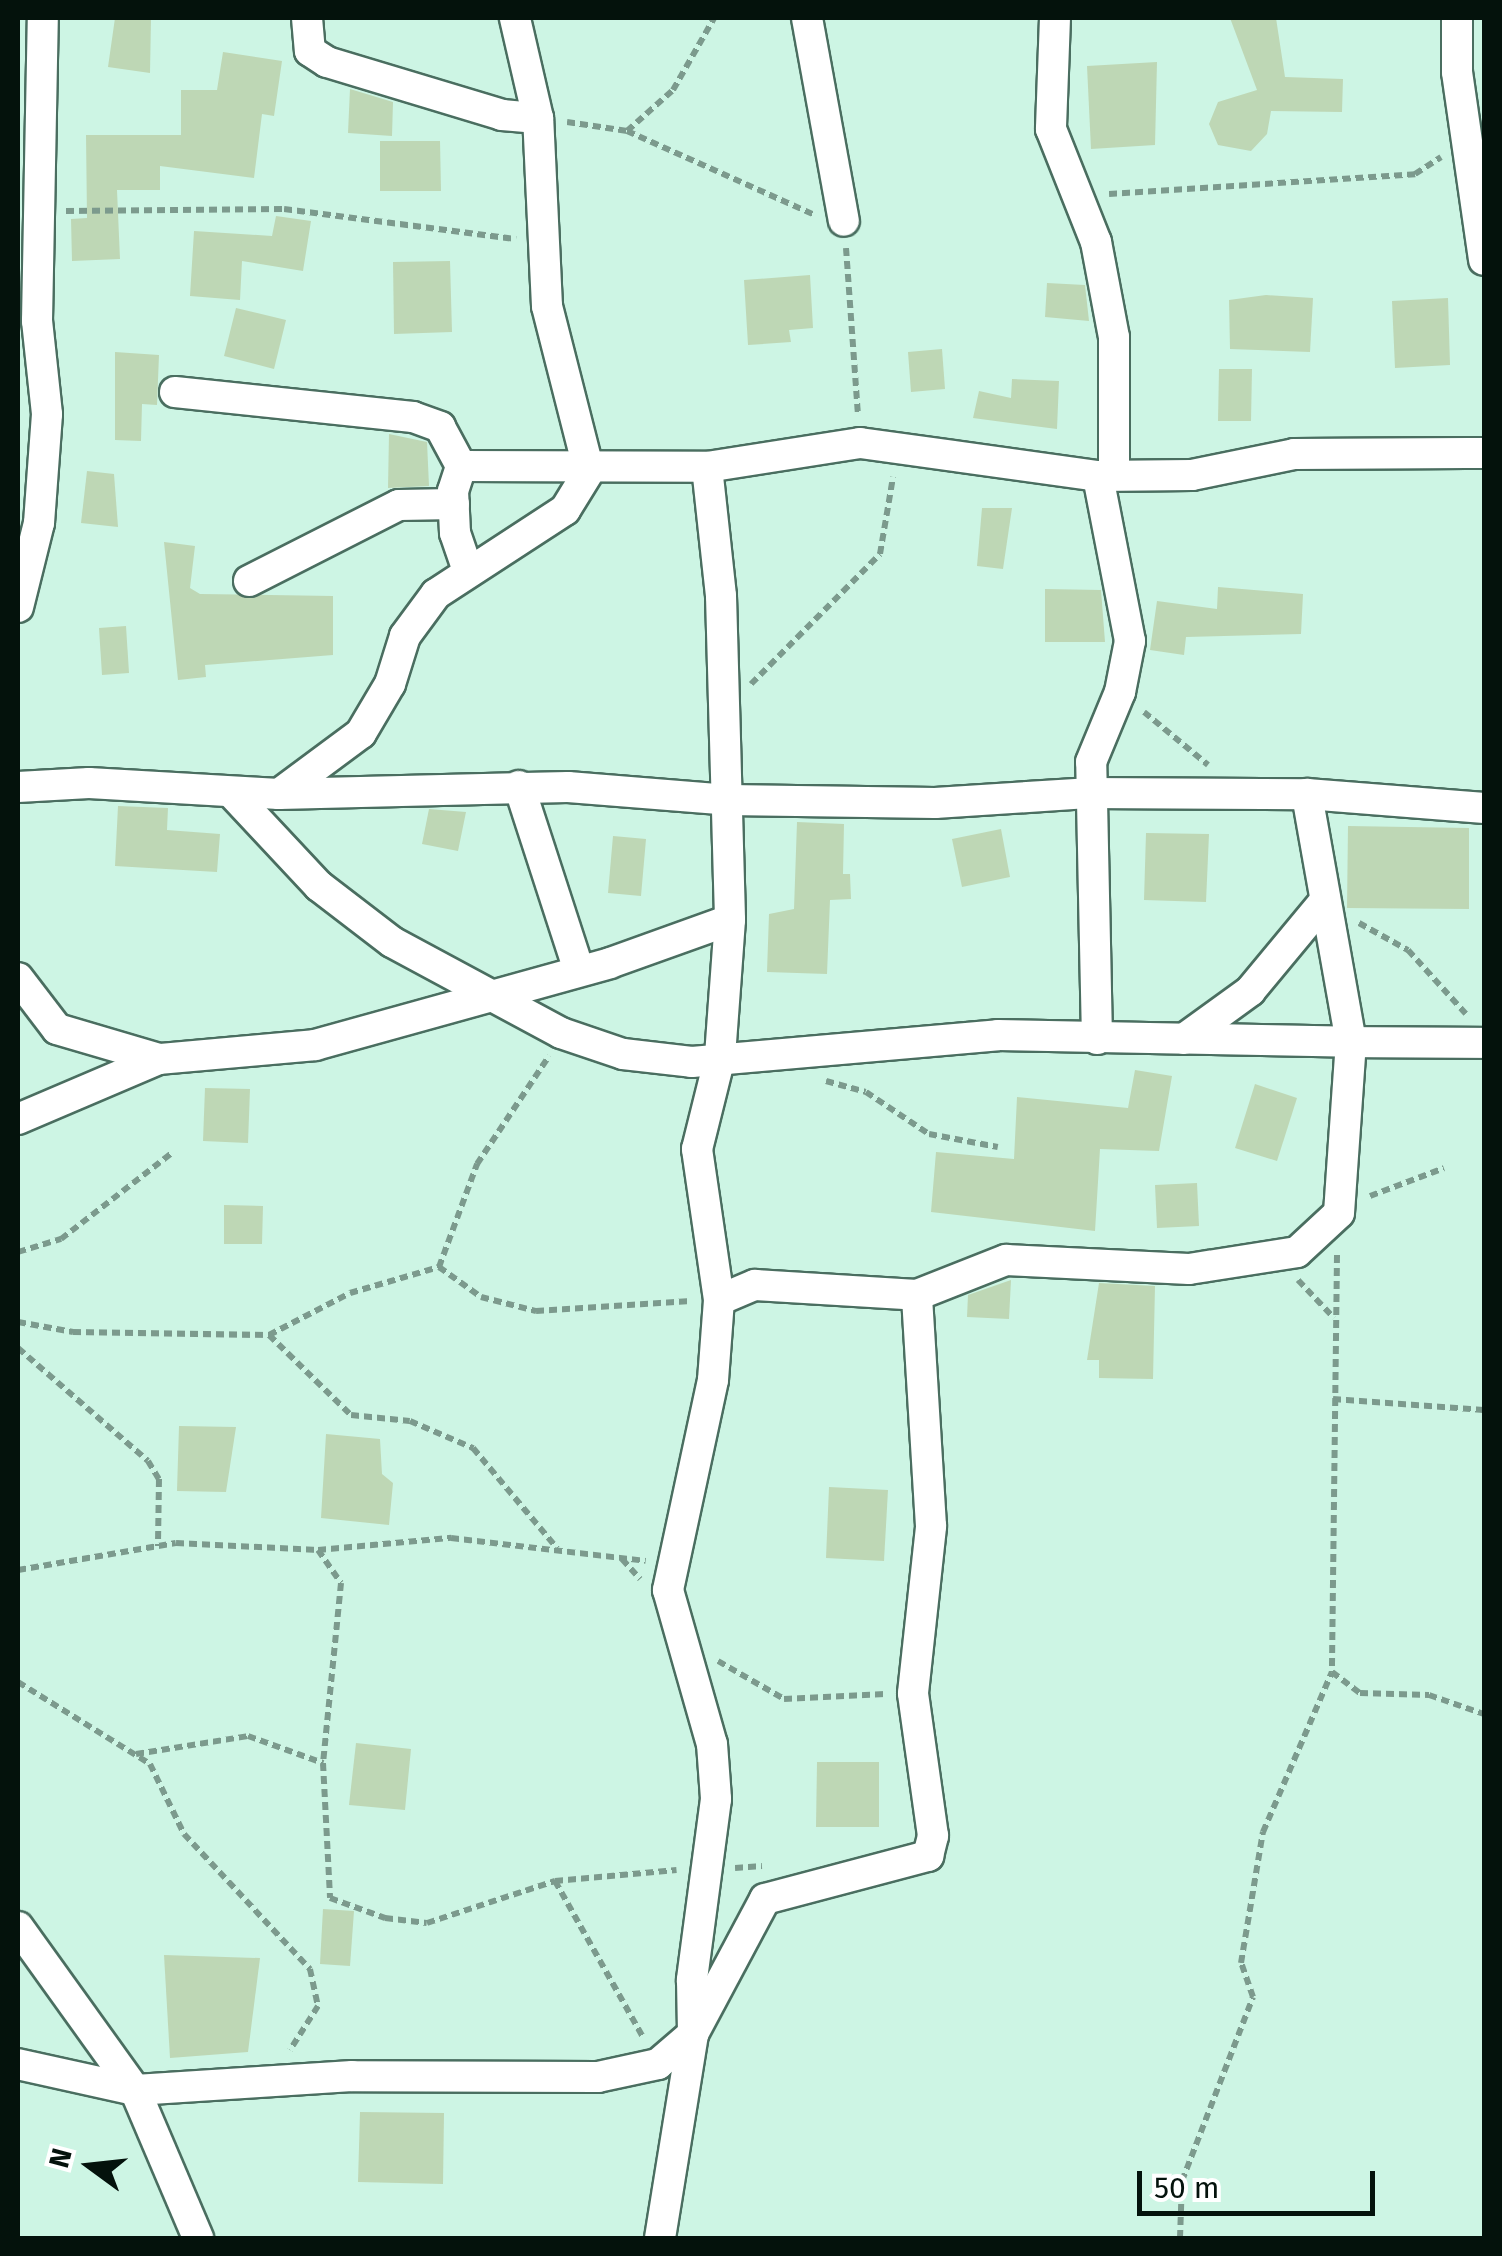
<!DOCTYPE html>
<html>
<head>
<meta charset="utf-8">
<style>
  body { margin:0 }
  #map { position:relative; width:1502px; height:2256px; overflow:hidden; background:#cdf5e4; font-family:"Fira Sans",sans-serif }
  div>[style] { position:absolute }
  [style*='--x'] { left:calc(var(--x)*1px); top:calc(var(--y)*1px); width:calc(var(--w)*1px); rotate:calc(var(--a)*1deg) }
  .building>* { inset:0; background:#bed7b5 }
  .path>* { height:6px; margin-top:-3px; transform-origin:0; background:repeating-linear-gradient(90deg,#7c9a8d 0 8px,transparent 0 13px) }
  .roads { filter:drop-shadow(2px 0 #4a6e60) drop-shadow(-2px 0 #4a6e60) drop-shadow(0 2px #4a6e60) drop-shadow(0 -2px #4a6e60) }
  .street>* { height:30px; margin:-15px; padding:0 15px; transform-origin:15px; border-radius:15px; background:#fff }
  span { translate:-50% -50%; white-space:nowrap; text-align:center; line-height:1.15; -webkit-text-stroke:9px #fff; paint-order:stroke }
  .frame { position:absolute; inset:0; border:20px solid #04120c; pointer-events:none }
  .north { position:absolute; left:40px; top:2116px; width:100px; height:100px; -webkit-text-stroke:8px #fff; paint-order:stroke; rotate:285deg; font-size:28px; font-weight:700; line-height:40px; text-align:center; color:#04120c }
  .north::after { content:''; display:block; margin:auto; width:35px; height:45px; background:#04120c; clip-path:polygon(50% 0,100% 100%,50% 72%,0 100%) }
  .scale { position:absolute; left:1137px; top:2171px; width:238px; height:45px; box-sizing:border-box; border:5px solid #04120c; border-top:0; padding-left:12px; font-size:30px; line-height:35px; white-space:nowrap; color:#04120c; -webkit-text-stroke:8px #fff; paint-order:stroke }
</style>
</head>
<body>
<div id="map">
  <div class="building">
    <i style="clip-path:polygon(115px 18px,151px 18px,150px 73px,108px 67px)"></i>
    <i style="clip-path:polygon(1230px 18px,1276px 18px,1285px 77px,1343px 79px,1342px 112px,1271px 111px,1267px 134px,1251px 151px,1218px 145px,1209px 124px,1218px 102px,1257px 90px)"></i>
    <i style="clip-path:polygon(223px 52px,282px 61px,274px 116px,262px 114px,254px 178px,160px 166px,160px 190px,117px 190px,120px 259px,72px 261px,71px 219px,87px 218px,86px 135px,181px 135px,181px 90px,217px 90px)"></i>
    <i style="clip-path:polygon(1157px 62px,1155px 145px,1091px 149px,1087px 66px)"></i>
    <i style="clip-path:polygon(350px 89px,393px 102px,392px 136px,348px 133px)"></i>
    <i style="clip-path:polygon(380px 141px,440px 141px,441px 191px,380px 191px)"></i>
    <i style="clip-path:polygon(276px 216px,311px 221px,303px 271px,242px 261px,240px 300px,190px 296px,194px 231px,272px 236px)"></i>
    <i style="clip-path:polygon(450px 261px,452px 332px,394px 334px,393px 262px)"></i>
    <i style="clip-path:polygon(810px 275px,813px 328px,789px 330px,791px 342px,748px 345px,744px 280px)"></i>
    <i style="clip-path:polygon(1047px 283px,1085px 285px,1089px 321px,1045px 317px)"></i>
    <i style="clip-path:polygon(1266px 295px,1313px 298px,1310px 352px,1230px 349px,1229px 300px)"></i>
    <i style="clip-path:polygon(1448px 298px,1450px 365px,1395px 368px,1392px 301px)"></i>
    <i style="clip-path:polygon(236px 308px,286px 320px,274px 369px,224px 356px)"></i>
    <i style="clip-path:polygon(942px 349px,945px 389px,911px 392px,908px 352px)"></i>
    <i style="clip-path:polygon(115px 352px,159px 355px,157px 405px,142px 404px,141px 441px,115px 440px)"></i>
    <i style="clip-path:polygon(1219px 369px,1252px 369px,1251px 421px,1218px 421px)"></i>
    <i style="clip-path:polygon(1012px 379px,1059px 381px,1057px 429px,973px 418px,979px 391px,1011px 398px)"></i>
    <i style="clip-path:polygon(389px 434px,427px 442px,429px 486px,388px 488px)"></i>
    <i style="clip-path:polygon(87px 471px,114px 474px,118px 527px,81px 523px)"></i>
    <i style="clip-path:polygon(982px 508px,1012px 508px,1003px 569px,977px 566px)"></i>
    <i style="clip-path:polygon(164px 542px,195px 546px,190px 588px,200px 594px,333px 596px,333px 655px,205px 665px,206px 677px,178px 680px)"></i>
    <i style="clip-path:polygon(1218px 587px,1303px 594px,1301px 634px,1186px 637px,1184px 655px,1150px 650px,1157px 601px,1217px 609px)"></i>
    <i style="clip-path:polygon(1045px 589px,1101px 590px,1105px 642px,1045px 642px)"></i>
    <i style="clip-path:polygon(126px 626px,129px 673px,102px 675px,99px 628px)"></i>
    <i style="clip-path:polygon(118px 806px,168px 808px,167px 830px,220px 834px,217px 872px,115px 866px)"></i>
    <i style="clip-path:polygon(429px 809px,466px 812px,458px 851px,422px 844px)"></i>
    <i style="clip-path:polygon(797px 822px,844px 824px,843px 874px,850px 874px,851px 899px,830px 900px,827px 974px,767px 972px,769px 914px,794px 909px)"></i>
    <i style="clip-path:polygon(1348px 826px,1469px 828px,1469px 909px,1347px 908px)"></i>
    <i style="clip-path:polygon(1001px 829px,1010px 877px,962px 887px,952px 839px)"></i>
    <i style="clip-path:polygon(1146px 833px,1209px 834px,1206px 902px,1144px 900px)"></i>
    <i style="clip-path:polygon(613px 836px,646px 839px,641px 896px,608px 893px)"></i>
    <i style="clip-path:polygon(1135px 1070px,1172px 1076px,1159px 1151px,1100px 1149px,1095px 1231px,931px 1212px,936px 1152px,1014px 1159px,1017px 1097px,1128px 1108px)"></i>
    <i style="clip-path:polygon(1255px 1084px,1297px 1098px,1277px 1161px,1235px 1148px)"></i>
    <i style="clip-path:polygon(205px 1088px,250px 1089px,248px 1143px,203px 1141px)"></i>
    <i style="clip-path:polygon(1197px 1183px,1199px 1226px,1157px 1228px,1155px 1185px)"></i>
    <i style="clip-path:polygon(224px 1205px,263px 1206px,262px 1244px,224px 1244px)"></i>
    <i style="clip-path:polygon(1011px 1280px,1009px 1319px,967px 1317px,968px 1295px)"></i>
    <i style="clip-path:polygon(1099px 1283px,1155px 1286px,1153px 1379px,1099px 1378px,1099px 1360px,1087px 1360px)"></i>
    <i style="clip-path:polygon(179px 1426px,236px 1427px,226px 1492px,177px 1491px)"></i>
    <i style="clip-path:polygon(326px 1434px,380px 1439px,382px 1474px,393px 1483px,389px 1525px,321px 1518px)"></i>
    <i style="clip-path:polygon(829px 1487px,888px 1490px,884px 1561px,826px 1558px)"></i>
    <i style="clip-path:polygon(356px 1743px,411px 1749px,405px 1810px,349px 1805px)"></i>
    <i style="clip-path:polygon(817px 1762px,879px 1762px,879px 1827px,816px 1827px)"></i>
    <i style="clip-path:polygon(323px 1909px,354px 1911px,350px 1966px,320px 1964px)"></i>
    <i style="clip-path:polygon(164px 1955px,260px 1958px,248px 2052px,170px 2058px)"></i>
    <i style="clip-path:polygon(360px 2112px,444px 2113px,443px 2184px,358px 2182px)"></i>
  </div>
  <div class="path">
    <i style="--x:567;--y:122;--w:61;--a:8.5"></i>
    <i style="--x:627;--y:131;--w:206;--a:24.1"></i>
    <i style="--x:627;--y:131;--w:62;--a:-41.7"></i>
    <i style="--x:673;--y:90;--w:83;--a:-60.3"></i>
    <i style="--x:1109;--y:194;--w:307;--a:-3.7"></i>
    <i style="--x:1415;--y:174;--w:31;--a:-33"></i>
    <i style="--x:66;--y:211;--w:218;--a:-0.5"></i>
    <i style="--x:284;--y:209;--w:234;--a:7.4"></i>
    <i style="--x:846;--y:248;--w:167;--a:85.9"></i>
    <i style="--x:751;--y:684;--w:183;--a:-45.2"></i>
    <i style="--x:880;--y:554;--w:78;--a:-80.4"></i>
    <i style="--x:1144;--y:712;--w:83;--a:39.6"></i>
    <i style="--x:1359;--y:923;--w:56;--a:28.9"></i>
    <i style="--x:1408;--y:950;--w:86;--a:47.8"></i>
    <i style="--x:826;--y:1081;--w:41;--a:15.4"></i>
    <i style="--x:866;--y:1092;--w:76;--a:33.7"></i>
    <i style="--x:929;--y:1134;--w:70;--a:10.7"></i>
    <i style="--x:1370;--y:1196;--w:79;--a:-20.7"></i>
    <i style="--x:18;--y:1252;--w:45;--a:-16.8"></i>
    <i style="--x:61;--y:1239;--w:140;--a:-37.8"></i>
    <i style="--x:1337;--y:1255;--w:417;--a:90.7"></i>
    <i style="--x:1332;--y:1672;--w:35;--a:37"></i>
    <i style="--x:1360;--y:1693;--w:69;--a:1.7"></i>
    <i style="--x:1429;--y:1695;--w:58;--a:19.1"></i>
    <i style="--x:439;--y:1267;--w:52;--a:35.5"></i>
    <i style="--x:481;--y:1297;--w:57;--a:14.3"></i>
    <i style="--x:536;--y:1311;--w:155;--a:-3.7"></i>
    <i style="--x:1298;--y:1280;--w:52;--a:46.5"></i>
    <i style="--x:18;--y:1322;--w:56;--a:10.3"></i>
    <i style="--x:73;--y:1332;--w:196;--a:0.9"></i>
    <i style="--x:269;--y:1335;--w:115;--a:44.3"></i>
    <i style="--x:351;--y:1415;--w:59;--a:5.8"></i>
    <i style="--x:410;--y:1421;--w:69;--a:23.2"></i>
    <i style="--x:473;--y:1448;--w:131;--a:50"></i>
    <i style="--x:269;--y:1335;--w:91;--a:-27.4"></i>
    <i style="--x:350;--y:1293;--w:93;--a:-16.3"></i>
    <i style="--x:439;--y:1267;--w:110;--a:-69.7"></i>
    <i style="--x:477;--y:1164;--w:130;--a:-56.3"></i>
    <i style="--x:18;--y:1348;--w:172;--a:41"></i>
    <i style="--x:148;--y:1461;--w:21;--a:59"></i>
    <i style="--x:159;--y:1479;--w:67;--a:90.9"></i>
    <i style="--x:1333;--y:1399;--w:151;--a:4.2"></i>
    <i style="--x:318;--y:1550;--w:40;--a:55.1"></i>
    <i style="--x:341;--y:1583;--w:181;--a:95.7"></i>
    <i style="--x:622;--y:1559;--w:27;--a:48"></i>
    <i style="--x:18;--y:1570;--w:160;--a:-9.7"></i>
    <i style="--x:176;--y:1543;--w:142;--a:2.8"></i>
    <i style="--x:318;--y:1550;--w:134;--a:-5.2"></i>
    <i style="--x:451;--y:1538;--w:196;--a:6.7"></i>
    <i style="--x:718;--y:1661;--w:76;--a:29.9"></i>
    <i style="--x:784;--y:1699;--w:101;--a:-2.8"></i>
    <i style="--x:18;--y:1682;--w:155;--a:31.8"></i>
    <i style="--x:150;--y:1764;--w:78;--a:64.1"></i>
    <i style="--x:184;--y:1834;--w:185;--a:47"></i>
    <i style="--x:310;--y:1969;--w:38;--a:78"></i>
    <i style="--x:318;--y:2006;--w:52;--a:122.5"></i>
    <i style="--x:136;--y:1754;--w:113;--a:-9.1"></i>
    <i style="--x:248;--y:1736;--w:80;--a:19.8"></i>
    <i style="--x:323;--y:1763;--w:135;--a:87"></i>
    <i style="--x:330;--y:1898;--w:59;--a:20"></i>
    <i style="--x:385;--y:1918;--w:42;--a:6.8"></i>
    <i style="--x:427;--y:1923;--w:135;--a:-18.2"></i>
    <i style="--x:555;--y:1881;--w:122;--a:-5.2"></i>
    <i style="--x:735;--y:1868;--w:27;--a:-4"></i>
    <i style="--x:555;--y:1881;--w:179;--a:60.6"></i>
    <i style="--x:1180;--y:2238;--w:57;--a:-88"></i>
    <i style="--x:1182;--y:2181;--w:197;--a:-68.9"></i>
    <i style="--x:1253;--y:1997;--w:36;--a:-109"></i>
    <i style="--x:1241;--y:1963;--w:133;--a:-80.5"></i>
    <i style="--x:1263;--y:1832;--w:174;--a:-66.7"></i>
  </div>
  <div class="roads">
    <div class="street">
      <i style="--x:307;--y:18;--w:33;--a:85"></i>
      <i style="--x:310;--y:51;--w:20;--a:33"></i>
      <i style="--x:327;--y:62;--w:183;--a:16.8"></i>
      <i style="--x:502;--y:115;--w:36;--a:5"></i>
      <i style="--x:807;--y:18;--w:206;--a:79.7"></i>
      <i style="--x:1055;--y:18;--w:111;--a:92.1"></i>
      <i style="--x:1051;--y:129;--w:122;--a:68.3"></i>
      <i style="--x:1096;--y:242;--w:97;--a:79.3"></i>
      <i style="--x:1114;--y:337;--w:138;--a:90"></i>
      <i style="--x:1457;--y:18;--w:54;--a:90"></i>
      <i style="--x:1457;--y:72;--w:190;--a:81.8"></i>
      <i style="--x:175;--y:392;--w:239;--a:6"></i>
      <i style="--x:413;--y:417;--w:29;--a:20"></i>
      <i style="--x:440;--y:427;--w:44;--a:61.7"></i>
      <i style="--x:707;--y:467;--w:130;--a:83.8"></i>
      <i style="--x:721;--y:596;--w:324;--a:88.4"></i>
      <i style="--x:468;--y:571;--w:40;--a:-108.9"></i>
      <i style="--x:455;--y:533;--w:42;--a:-92.7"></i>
      <i style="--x:453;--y:491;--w:26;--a:-72"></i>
      <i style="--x:461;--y:466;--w:246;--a:0.2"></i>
      <i style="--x:707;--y:467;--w:155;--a:-8.9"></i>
      <i style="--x:860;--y:443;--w:240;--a:7.9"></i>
      <i style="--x:1098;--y:476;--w:94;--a:-0.6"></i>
      <i style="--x:1192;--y:475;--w:104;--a:-11.6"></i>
      <i style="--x:1294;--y:454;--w:190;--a:-0.3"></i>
      <i style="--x:249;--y:581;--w:168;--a:-26.9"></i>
      <i style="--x:399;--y:505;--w:55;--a:-1"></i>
      <i style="--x:18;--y:607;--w:87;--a:-76"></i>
      <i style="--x:39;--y:523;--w:109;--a:-85.8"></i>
      <i style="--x:47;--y:414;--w:94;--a:-96.1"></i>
      <i style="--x:37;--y:321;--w:303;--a:-88.9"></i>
      <i style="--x:519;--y:786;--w:191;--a:72"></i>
      <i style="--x:18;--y:787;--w:71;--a:-3.2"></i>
      <i style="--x:89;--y:783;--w:190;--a:3.3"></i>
      <i style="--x:279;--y:794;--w:289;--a:-1.4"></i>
      <i style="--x:568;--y:787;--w:161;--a:4.6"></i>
      <i style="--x:728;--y:800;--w:207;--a:0.8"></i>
      <i style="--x:935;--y:803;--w:153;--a:-3.7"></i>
      <i style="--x:1088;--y:793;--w:219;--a:0.3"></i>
      <i style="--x:1307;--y:794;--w:178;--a:4.5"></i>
      <i style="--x:231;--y:792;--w:129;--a:46.9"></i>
      <i style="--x:319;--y:886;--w:92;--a:37.5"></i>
      <i style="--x:392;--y:942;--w:192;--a:28.3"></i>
      <i style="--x:561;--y:1033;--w:65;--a:18.7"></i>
      <i style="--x:623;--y:1054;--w:69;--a:6.6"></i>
      <i style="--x:692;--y:1062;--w:307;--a:-5"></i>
      <i style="--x:998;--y:1035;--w:353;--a:1.1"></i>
      <i style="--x:1351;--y:1042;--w:252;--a:-100.1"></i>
      <i style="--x:279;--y:794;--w:102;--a:-36.6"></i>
      <i style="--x:361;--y:733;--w:57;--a:-59.4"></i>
      <i style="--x:390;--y:684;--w:50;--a:-72.6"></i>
      <i style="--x:405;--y:636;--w:52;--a:-53.6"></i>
      <i style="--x:436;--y:594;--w:154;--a:-33.1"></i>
      <i style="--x:565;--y:510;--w:46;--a:-58.4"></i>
      <i style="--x:589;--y:471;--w:170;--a:-104.3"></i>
      <i style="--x:547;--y:306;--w:188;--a:-92.7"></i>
      <i style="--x:538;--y:118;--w:103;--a:-103"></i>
      <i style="--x:18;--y:978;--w:64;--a:52.6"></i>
      <i style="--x:57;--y:1029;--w:106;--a:16.4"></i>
      <i style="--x:1097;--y:1039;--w:277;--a:-91.2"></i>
      <i style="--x:1091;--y:762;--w:76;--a:-67.5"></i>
      <i style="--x:1120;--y:692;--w:52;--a:-78.9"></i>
      <i style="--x:1130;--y:641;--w:168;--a:-101"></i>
      <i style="--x:1184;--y:1039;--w:82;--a:-36"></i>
      <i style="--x:1250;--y:991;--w:114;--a:-50.3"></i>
      <i style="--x:18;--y:1119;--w:153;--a:-23.1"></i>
      <i style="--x:159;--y:1059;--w:157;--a:-5.1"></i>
      <i style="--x:315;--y:1045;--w:306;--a:-15.5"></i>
      <i style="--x:610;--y:963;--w:127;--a:-19.7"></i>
      <i style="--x:730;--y:920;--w:137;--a:94.2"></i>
      <i style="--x:720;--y:1057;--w:95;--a:104"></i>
      <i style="--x:697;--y:1149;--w:153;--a:81.7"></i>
      <i style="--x:719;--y:1300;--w:80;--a:94.3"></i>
      <i style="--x:713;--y:1380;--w:215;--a:102.1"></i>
      <i style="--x:668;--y:1590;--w:160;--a:74.1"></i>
      <i style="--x:712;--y:1744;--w:55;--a:85.8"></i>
      <i style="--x:716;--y:1799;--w:183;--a:97.6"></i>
      <i style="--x:692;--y:1980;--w:54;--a:88.9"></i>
      <i style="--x:693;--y:2034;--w:46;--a:139.4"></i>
      <i style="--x:658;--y:2064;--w:61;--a:167.8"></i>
      <i style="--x:598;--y:2077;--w:246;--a:-179.8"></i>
      <i style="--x:352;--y:2076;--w:217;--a:176.3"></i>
      <i style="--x:135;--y:2090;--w:120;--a:-167.5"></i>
      <i style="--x:719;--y:1300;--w:39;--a:-23"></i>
      <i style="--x:755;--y:1285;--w:162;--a:3.5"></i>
      <i style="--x:917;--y:1295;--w:96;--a:-21.5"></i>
      <i style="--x:1006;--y:1260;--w:183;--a:2.8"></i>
      <i style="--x:1189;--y:1269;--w:109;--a:-8.9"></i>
      <i style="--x:1297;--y:1252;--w:57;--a:-42.9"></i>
      <i style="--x:1339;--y:1213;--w:171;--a:-86"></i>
      <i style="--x:1351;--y:1042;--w:133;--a:0.4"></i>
      <i style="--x:18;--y:1927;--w:201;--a:54.3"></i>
      <i style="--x:135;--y:2090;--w:161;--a:66.9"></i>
      <i style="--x:660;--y:2238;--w:207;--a:-80.8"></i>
      <i style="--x:693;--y:2034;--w:153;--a:-61.9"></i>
      <i style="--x:765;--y:1899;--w:169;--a:-14.8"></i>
      <i style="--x:928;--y:1856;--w:21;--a:-76"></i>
      <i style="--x:933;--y:1836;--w:144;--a:-98"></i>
      <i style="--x:913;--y:1693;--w:168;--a:-83.8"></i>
      <i style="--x:931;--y:1526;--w:231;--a:-93.5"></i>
    </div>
  </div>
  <div class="frame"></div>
  <div class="north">N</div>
  <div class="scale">50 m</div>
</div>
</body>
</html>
